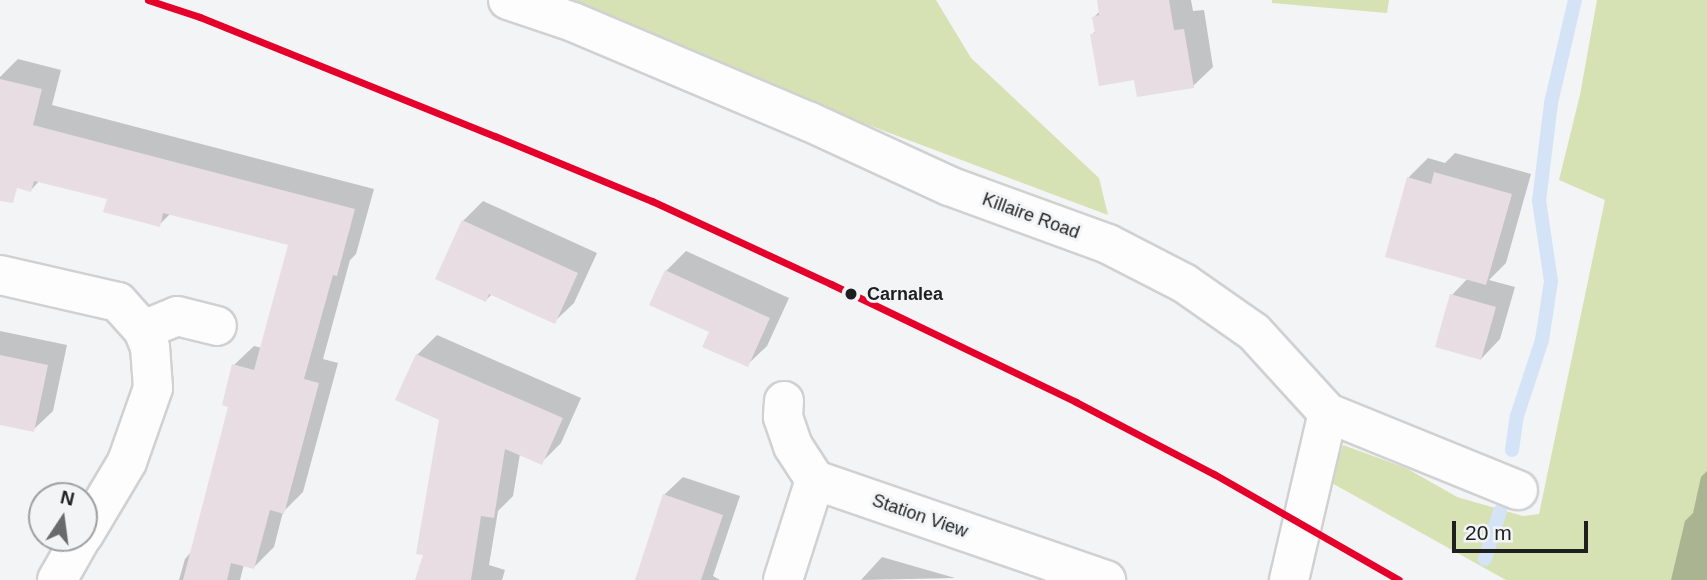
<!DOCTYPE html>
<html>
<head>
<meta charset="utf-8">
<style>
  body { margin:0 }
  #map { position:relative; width:1707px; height:580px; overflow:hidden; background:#f3f4f5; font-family:Helvetica,sans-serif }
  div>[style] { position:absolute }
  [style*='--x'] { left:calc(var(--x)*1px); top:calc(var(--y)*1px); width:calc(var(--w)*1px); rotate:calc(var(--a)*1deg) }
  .green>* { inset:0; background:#d6e1b4 }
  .shadow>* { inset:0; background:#0003 }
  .stream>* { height:14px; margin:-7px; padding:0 7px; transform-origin:7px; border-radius:7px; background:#d4e3f6 }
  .building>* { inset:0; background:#e7dde2 }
  .roads { filter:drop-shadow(2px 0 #d1d1d2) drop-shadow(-2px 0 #d1d1d2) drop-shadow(0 2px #d1d1d2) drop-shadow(0 -2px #d1d1d2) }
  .minor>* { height:38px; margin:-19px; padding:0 19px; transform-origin:19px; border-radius:19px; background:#fdfdfe }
  .rail-1>* { height:7px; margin:-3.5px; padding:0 3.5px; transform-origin:3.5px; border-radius:3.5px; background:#e4002b }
  .dots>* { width:19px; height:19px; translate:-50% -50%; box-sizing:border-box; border:4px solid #f2f4f6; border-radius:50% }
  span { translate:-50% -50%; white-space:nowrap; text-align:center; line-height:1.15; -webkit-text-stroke:6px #f2f4f6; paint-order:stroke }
  .street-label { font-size:18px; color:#1f1f20 }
  .stop-label { font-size:18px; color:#1f1f20; font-weight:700 }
  .left { translate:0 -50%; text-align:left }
  .north { position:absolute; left:28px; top:482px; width:70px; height:70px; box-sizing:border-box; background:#f2f4f6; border:2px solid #9e9fa0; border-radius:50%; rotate:13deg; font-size:19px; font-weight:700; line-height:28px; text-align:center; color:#1f1f20 }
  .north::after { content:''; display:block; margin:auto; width:24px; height:32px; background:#696a6b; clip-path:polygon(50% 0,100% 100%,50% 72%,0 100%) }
  .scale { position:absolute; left:1452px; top:521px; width:136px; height:32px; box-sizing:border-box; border:4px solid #1f1f20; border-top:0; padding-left:9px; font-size:21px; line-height:24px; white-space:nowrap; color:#1f1f20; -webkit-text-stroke:5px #f2f4f6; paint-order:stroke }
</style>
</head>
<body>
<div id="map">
  <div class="green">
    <i style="clip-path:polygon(536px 0,936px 0,971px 58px,1099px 178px,1108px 215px)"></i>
    <i style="clip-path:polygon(1272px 0,1389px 0,1387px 13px,1272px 3px)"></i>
    <i style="clip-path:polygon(1597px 0,1707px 0,1707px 580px,1506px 580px,1330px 482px,1343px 445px,1406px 468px,1457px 497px,1523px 516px,1539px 514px,1605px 200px,1559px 180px,1580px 95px)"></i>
  </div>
  <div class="shadow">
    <i style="clip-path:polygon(1099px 0,1191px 0,1193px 11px,1204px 10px,1213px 67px,1193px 86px,1136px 78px,1092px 35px,1096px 30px,1094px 17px,1100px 11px)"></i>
    <i style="clip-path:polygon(18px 59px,61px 70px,52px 105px,374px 189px,356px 254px,350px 260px,323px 359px,338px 363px,303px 492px,283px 512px,274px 547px,254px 567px,244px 564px,240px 580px,179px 580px,185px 559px,192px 551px,230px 406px,234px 365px,254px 346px,262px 348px,290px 244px,171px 213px,159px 225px,109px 197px,40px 180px,31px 190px,0 182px,0 77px)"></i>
    <i style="clip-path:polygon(1455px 153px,1531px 174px,1506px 263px,1489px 280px,1515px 287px,1500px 339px,1481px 359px,1452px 295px,1468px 278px,1408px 178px,1428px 158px,1445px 163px)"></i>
    <i style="clip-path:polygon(483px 201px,597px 253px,574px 303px,554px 322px,492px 294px,486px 300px,463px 221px)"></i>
    <i style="clip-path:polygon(686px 251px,789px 298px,767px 346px,747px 365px,711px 331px,666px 271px)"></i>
    <i style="clip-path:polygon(0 331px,67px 345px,53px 411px,33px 430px,0 424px)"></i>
    <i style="clip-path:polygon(437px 335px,581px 398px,561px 443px,541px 463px,520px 454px,513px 496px,498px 511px,489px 565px,505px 570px,502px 580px,417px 580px,425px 553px,441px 419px,417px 355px)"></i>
    <i style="clip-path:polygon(1707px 471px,1707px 580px,1671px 580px,1685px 521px,1693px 513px,1701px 477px)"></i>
    <i style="clip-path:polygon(683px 477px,740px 496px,713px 576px,720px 580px,636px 580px,664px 495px)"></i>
    <i style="clip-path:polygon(882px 557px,955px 578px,861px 580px)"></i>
  </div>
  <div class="stream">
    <i style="--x:1512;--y:450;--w:34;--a:-82"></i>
    <i style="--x:1517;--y:416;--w:80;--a:-71.8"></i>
    <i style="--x:1542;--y:340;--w:60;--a:-81.3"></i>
    <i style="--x:1551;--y:281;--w:81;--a:-98.5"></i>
    <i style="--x:1539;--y:201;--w:99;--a:-83"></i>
    <i style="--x:1551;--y:103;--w:106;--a:-76.9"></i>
    <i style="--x:1485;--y:559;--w:50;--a:-72.6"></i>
  </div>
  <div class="building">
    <i style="clip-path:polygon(1097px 0,1169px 0,1174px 30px,1184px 29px,1194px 88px,1137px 97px,1134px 80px,1099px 86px,1090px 34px,1095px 33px,1092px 17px,1099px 15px)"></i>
    <i style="clip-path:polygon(0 79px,42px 89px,33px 125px,355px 209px,337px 276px,333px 275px,304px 379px,319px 383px,284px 514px,270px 510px,254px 569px,231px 563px,227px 580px,183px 580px,228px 407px,222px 405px,232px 364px,254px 370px,288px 245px,163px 213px,160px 227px,103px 212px,107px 199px,34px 181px,31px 192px,17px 188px,13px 203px,0 201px)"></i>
    <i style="clip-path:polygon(1434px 172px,1512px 194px,1486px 285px,1385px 257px,1407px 177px,1431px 184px)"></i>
    <i style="clip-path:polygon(462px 220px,578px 273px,555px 324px,489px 294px,486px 302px,435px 279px)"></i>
    <i style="clip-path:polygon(665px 270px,770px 318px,748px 367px,702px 347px,709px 332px,649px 305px)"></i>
    <i style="clip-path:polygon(1450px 294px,1496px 307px,1481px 360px,1435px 347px)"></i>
    <i style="clip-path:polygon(416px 354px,563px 418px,542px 465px,505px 449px,494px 518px,481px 516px,471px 580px,415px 580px,423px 555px,416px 554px,439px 420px,395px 400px)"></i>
    <i style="clip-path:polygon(0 355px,48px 365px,34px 432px,0 425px)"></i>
    <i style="clip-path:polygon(663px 494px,723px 515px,701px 580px,635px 580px)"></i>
  </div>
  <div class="roads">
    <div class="minor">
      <i style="--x:508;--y:0;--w:69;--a:18.7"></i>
      <i style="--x:573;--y:22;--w:257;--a:22.9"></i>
      <i style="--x:810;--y:122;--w:153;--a:24.7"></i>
      <i style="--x:949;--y:186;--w:169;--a:20"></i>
      <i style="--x:1108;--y:244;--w:85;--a:27.2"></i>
      <i style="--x:1184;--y:283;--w:85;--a:35"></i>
      <i style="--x:1254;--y:332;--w:110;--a:47.6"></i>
      <i style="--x:1328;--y:413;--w:205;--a:22.1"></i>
      <i style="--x:0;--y:275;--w:121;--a:12.9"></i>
      <i style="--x:118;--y:302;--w:38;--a:48"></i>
      <i style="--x:143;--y:330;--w:18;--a:68"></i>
      <i style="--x:150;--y:347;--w:41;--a:85.8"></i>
      <i style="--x:153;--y:388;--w:78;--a:109.4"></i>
      <i style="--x:127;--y:462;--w:84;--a:120.8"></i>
      <i style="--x:143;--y:330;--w:37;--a:-22"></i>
      <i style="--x:177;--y:316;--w:41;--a:14"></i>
      <i style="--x:784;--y:401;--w:16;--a:94"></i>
      <i style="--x:783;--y:417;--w:31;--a:71"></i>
      <i style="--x:793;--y:446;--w:40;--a:57.1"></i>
      <i style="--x:815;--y:480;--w:308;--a:19"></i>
      <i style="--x:57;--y:580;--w:48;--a:-60.3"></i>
      <i style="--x:783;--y:580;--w:105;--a:-72.3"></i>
      <i style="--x:1289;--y:580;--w:171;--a:-76.9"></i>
    </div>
  </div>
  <div class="rail-1">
    <i style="--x:148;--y:0;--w:55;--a:18.1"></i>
    <i style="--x:200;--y:17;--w:318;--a:22"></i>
    <i style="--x:495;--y:136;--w:170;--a:22.5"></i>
    <i style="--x:652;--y:201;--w:197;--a:24.9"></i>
    <i style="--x:831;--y:284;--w:272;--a:25.7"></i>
    <i style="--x:1076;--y:402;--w:156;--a:27.6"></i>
    <i style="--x:1214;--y:474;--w:213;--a:29.8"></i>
  </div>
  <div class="dots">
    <i style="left:851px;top:294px;background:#1f1f20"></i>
  </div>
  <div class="street-label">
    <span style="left:1031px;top:216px;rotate:20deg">Killaire Road</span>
    <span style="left:920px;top:516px;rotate:19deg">Station View</span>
  </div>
  <div class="stop-label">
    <span class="left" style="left:867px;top:294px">Carnalea</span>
  </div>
  <div class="north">N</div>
  <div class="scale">20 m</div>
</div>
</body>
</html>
